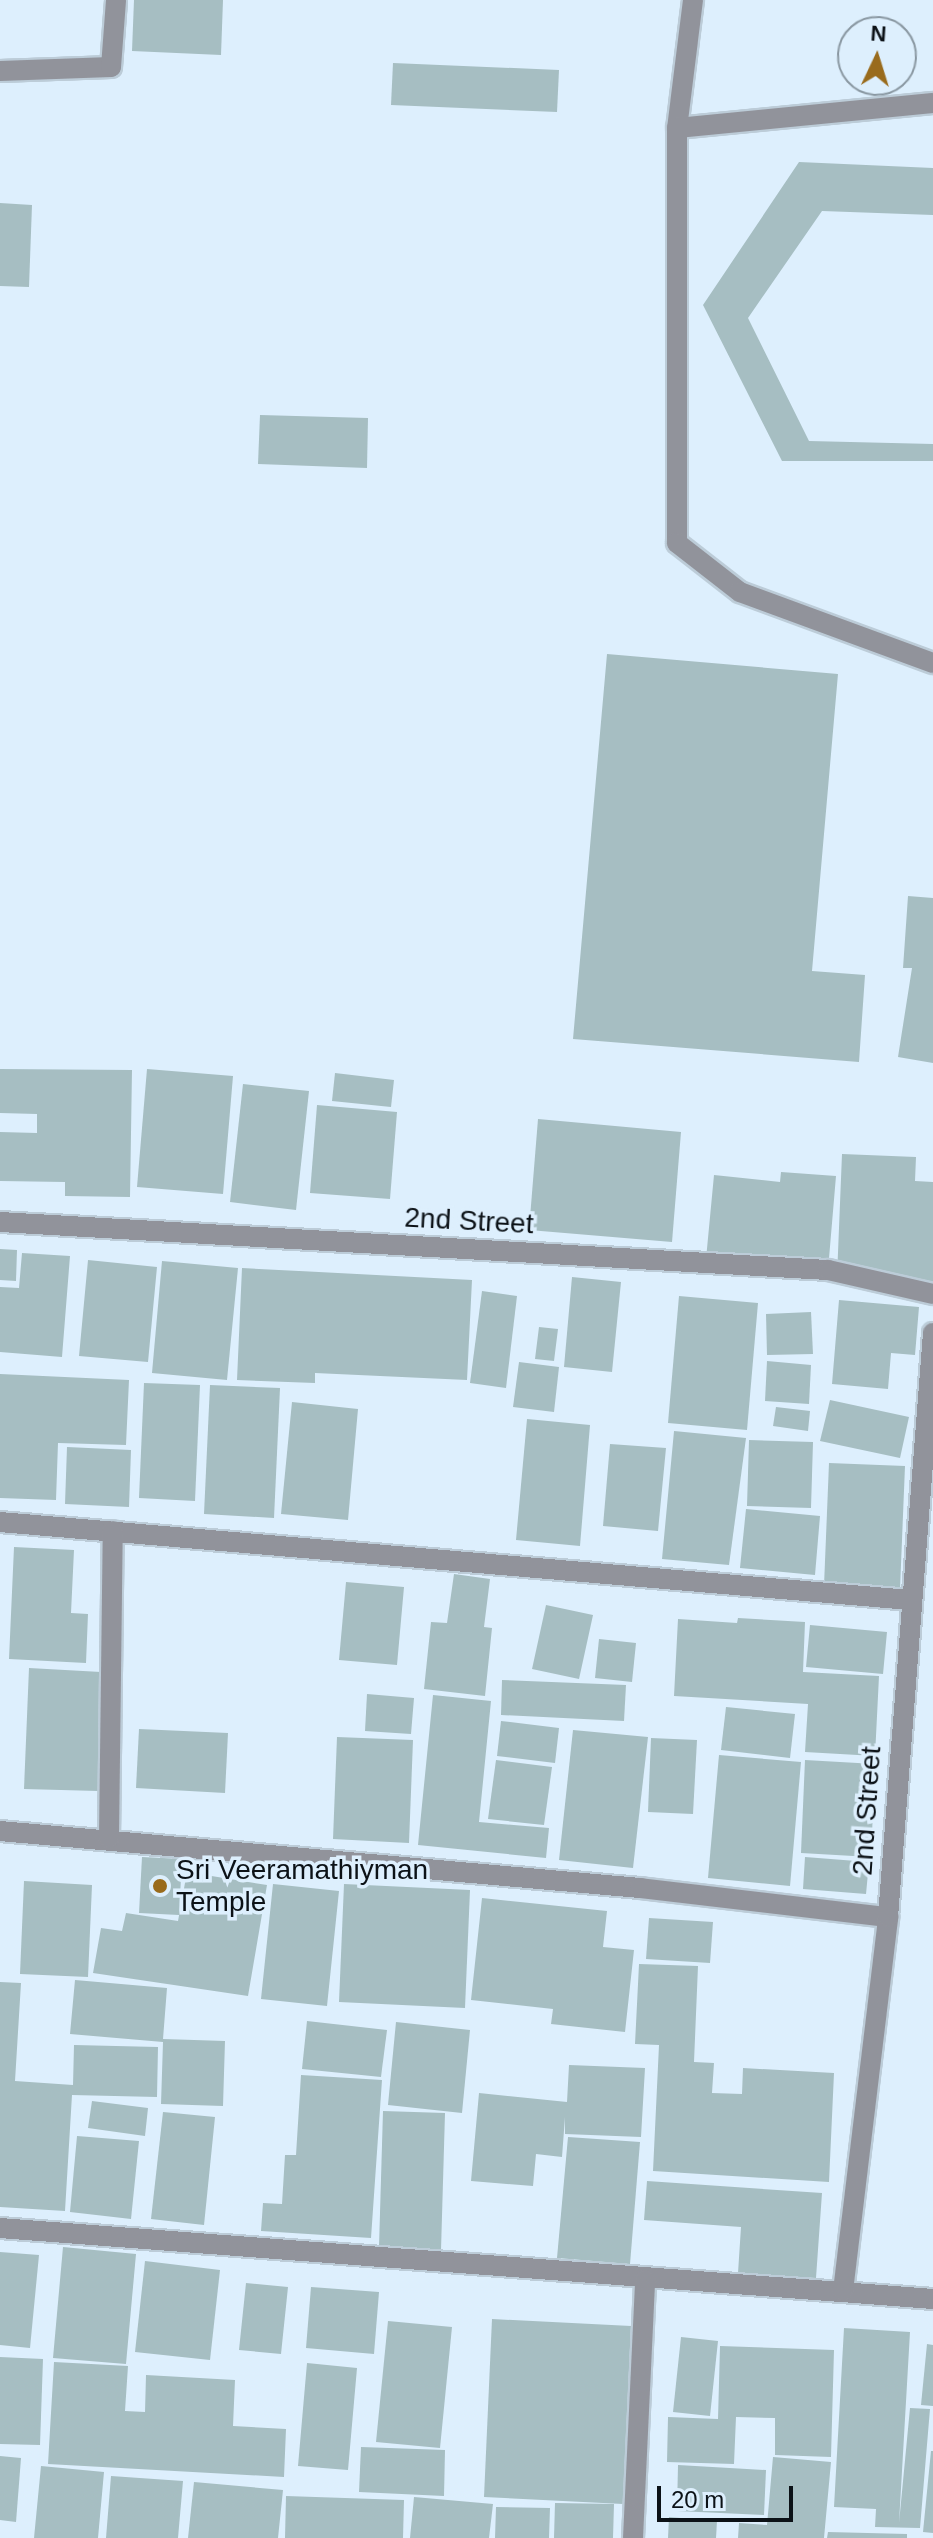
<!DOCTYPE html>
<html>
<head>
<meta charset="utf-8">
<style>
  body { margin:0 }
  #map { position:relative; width:933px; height:2538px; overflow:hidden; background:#ddeffd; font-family:Arial,sans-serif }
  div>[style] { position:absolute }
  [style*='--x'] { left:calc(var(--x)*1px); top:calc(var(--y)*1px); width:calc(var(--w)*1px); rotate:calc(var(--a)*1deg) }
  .building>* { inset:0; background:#a6bec2 }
  .roads { filter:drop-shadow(2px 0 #bcccd8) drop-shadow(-2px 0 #bcccd8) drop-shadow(0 2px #bcccd8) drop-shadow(0 -2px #bcccd8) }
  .minor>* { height:20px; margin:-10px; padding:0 10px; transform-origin:10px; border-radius:10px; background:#91939b }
  .dots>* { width:22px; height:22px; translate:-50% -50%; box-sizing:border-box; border:4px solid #ddeffd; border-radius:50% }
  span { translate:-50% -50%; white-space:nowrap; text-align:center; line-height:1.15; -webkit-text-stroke:7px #ddeffd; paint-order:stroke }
  .street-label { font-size:28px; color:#0c1217 }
  .poi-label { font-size:28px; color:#0c1217 }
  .left { translate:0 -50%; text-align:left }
  .north { position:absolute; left:837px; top:16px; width:80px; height:80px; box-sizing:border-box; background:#ddeffd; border:2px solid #8997a1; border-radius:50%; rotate:4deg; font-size:22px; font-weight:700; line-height:32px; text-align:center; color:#0c1217 }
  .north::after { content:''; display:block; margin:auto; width:28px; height:36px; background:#996b1c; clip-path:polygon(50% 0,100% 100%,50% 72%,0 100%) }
  .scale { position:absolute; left:657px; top:2486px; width:136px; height:36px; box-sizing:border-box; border:4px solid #0c1217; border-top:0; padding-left:10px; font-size:24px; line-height:28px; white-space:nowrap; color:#0c1217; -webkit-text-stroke:6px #ddeffd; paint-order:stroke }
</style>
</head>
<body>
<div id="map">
  <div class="building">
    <i style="clip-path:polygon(134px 0,223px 0,221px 55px,132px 51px)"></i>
    <i style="clip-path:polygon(393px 63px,559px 70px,557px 112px,391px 105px)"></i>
    <i style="clip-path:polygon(799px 162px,933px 168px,933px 215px,822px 211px,748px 318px,809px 441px,933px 444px,933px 461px,782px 461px,703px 305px)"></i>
    <i style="clip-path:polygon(0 203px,32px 205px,29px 287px,0 286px)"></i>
    <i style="clip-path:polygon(260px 415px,368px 418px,367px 468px,258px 464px)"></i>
    <i style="clip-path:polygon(607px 654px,838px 674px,812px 971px,865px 975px,859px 1062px,573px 1039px)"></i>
    <i style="clip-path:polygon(908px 896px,933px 898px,933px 1063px,898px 1057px,912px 968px,903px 968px)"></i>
    <i style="clip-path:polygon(0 1069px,132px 1070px,130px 1197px,65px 1196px,65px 1182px,0 1181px,0 1132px,37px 1133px,37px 1114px,0 1113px)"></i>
    <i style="clip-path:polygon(147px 1069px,233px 1076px,223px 1194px,137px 1187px)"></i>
    <i style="clip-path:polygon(335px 1073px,394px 1080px,391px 1107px,332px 1101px)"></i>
    <i style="clip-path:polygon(243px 1084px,309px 1091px,296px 1210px,230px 1202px)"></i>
    <i style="clip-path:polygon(317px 1105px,397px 1112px,390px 1199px,310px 1193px)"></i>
    <i style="clip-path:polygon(538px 1119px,681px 1132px,672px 1242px,529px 1230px)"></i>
    <i style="clip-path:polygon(842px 1154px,916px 1157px,915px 1181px,933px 1182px,933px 1282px,837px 1277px)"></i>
    <i style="clip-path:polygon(781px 1172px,836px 1176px,828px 1270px,706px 1259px,714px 1175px,780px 1182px)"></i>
    <i style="clip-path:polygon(0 1249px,17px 1250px,16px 1281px,0 1280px)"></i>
    <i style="clip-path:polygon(22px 1253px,70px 1256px,62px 1357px,0 1352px,0 1287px,19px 1288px)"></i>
    <i style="clip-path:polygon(88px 1260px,157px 1267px,148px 1362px,79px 1356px)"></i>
    <i style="clip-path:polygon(162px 1261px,238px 1268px,227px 1380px,152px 1373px)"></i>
    <i style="clip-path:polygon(242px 1268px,472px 1280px,467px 1380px,315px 1373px,315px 1383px,237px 1380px)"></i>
    <i style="clip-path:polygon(572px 1277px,621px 1282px,612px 1372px,564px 1367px)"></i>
    <i style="clip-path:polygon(482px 1291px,517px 1296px,506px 1388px,470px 1383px)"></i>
    <i style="clip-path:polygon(679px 1296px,758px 1303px,747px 1430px,668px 1423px)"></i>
    <i style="clip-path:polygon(839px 1300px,919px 1307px,915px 1355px,891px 1353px,888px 1389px,832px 1384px)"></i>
    <i style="clip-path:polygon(811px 1312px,813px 1354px,767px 1355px,766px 1314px)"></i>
    <i style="clip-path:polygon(539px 1327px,558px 1329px,554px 1361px,535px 1359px)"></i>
    <i style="clip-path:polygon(767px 1361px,811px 1365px,809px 1404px,765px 1401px)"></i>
    <i style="clip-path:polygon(519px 1362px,559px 1367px,554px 1412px,513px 1407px)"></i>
    <i style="clip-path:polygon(0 1374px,129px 1380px,126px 1445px,58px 1443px,56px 1500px,0 1498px)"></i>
    <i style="clip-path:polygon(144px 1383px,200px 1385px,195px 1501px,139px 1498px)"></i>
    <i style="clip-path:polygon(210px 1385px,280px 1388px,274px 1518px,204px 1514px)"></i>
    <i style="clip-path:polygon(830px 1400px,909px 1417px,900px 1458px,820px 1441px)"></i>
    <i style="clip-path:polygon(292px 1402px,358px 1409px,348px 1520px,281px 1514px)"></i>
    <i style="clip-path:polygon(776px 1407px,810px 1411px,808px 1431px,773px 1426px)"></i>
    <i style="clip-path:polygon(527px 1419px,590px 1425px,580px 1546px,516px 1540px)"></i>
    <i style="clip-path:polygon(674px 1431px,746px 1438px,729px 1565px,662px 1559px)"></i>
    <i style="clip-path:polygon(749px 1440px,813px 1442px,811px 1508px,747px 1506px)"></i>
    <i style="clip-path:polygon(610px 1444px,666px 1448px,658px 1531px,603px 1526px)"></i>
    <i style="clip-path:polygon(67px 1447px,131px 1450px,129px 1507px,65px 1504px)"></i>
    <i style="clip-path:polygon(829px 1463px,905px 1466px,900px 1589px,824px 1586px)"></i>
    <i style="clip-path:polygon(746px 1509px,820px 1516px,815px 1575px,740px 1568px)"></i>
    <i style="clip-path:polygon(14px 1547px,74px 1550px,71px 1613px,88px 1614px,86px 1663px,9px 1659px)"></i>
    <i style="clip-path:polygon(454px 1574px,490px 1579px,484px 1627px,492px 1628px,485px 1696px,424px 1689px,431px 1622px,447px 1623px)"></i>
    <i style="clip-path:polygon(346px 1582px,404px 1587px,397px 1665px,339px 1660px)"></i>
    <i style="clip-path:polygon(546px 1605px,593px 1615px,579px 1679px,532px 1669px)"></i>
    <i style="clip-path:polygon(738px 1618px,805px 1622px,803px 1672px,879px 1676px,875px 1756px,805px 1752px,808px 1704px,674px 1696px,678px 1619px,737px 1623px)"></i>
    <i style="clip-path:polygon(810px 1625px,887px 1632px,883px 1674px,806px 1667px)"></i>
    <i style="clip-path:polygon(599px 1639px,636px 1643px,632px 1682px,595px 1678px)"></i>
    <i style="clip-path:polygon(29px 1668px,101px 1672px,98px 1791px,24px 1789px)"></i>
    <i style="clip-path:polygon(502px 1680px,626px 1685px,624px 1721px,501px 1715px)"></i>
    <i style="clip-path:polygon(367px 1694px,414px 1698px,411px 1734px,365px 1731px)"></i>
    <i style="clip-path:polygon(433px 1695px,491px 1701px,479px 1822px,549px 1828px,546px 1858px,418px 1845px)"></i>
    <i style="clip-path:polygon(726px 1707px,795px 1714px,790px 1758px,721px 1750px)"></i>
    <i style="clip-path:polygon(501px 1721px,559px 1728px,555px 1763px,497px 1756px)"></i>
    <i style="clip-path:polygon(139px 1729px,228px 1733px,225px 1793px,136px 1788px)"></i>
    <i style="clip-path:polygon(573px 1730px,648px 1737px,633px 1868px,559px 1860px)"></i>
    <i style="clip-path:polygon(337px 1737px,413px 1740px,409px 1843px,333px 1839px)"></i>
    <i style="clip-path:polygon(651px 1738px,697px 1740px,693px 1814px,648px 1812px)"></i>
    <i style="clip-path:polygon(719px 1755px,801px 1762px,790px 1886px,708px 1878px)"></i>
    <i style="clip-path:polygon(496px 1760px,552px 1767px,544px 1825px,488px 1819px)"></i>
    <i style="clip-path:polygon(805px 1760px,875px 1764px,871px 1857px,801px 1853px)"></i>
    <i style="clip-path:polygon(142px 1857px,182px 1859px,179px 1915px,139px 1913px)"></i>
    <i style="clip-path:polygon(805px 1857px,869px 1862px,866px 1894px,803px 1889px)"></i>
    <i style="clip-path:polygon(187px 1872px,267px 1885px,248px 1996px,93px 1973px,101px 1928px,122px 1931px,126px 1913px,178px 1921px)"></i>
    <i style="clip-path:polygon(24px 1881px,92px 1885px,88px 1977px,20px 1974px)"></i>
    <i style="clip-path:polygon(273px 1884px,339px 1891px,327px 2006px,261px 1999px)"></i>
    <i style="clip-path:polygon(344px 1884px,470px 1890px,465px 2008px,339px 2002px)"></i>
    <i style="clip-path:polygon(482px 1898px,607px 1911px,603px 1947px,634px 1950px,625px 2032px,551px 2024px,553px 2009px,471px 2000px)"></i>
    <i style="clip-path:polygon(649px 1918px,713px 1922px,710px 1963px,646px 1959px)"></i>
    <i style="clip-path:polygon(639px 1964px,698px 1966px,694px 2062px,714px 2063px,712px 2093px,742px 2094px,743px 2068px,834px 2073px,829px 2182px,653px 2171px,659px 2045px,635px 2044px)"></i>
    <i style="clip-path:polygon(75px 1980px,167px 1988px,163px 2039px,225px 2041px,223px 2106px,161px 2104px,163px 2042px,70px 2034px)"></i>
    <i style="clip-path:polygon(0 1982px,21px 1983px,15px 2081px,73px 2085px,74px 2045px,158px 2047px,157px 2097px,72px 2095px,65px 2211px,0 2207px)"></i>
    <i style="clip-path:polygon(307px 2021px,387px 2030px,381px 2077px,302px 2069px)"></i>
    <i style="clip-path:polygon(396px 2022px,470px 2030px,462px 2113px,388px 2105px)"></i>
    <i style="clip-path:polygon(569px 2065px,645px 2068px,641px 2137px,565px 2134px,565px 2117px,562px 2157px,536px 2154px,533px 2186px,471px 2181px,479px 2093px,567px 2102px)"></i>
    <i style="clip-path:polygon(301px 2075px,382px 2080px,371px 2238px,261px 2231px,263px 2203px,282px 2204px,285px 2155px,296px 2155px)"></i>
    <i style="clip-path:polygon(92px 2101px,148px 2108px,145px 2136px,88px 2128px)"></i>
    <i style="clip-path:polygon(383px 2111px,445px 2113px,441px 2250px,379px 2247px)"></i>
    <i style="clip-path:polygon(163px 2112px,215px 2117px,204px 2225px,151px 2219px)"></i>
    <i style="clip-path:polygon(77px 2136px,139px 2141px,131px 2219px,70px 2212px)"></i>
    <i style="clip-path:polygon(568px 2137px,640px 2142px,630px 2264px,557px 2258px)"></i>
    <i style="clip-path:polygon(647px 2181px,822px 2193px,816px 2278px,738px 2273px,741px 2227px,644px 2220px)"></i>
    <i style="clip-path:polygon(63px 2247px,136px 2254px,126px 2364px,53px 2358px)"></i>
    <i style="clip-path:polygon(0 2252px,39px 2255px,30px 2348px,0 2345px)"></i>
    <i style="clip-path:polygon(145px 2261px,220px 2270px,210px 2360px,135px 2352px)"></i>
    <i style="clip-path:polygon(246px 2283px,288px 2287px,281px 2354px,239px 2350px)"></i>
    <i style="clip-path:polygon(311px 2287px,379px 2292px,374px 2354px,306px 2348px)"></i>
    <i style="clip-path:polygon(492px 2319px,631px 2326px,623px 2504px,484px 2497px)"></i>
    <i style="clip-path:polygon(388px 2321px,452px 2327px,440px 2448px,376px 2442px)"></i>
    <i style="clip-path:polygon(844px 2328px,910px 2332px,899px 2523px,910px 2408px,930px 2409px,920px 2528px,875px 2527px,876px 2509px,834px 2507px)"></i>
    <i style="clip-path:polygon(681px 2337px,718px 2341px,710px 2416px,673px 2412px)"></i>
    <i style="clip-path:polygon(927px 2344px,933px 2345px,933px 2406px,921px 2405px)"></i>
    <i style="clip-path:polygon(720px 2346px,834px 2350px,831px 2457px,775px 2455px,775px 2418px,736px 2417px,734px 2464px,667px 2462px,668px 2417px,718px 2419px)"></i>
    <i style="clip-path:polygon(0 2357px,43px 2359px,40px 2445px,0 2444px)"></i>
    <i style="clip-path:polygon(54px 2362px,128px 2366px,125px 2411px,145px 2412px,146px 2375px,235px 2380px,233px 2426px,286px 2429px,284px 2477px,48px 2464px)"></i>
    <i style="clip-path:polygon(307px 2363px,357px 2368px,348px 2470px,298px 2466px)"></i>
    <i style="clip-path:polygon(361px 2447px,445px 2450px,444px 2496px,359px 2492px)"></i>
    <i style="clip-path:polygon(931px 2451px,933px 2451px,933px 2533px,923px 2532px)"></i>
    <i style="clip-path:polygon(0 2456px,21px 2458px,16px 2522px,0 2520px)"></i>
    <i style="clip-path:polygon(773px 2457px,831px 2462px,824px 2538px,738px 2538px,739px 2523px,767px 2525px)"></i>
    <i style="clip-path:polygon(678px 2465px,766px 2470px,764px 2515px,677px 2511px)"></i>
    <i style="clip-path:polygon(41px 2466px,104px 2472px,98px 2538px,34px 2538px)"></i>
    <i style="clip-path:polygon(111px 2476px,183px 2481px,178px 2538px,106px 2538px)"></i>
    <i style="clip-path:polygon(194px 2482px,283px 2490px,278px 2538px,188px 2538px)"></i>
    <i style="clip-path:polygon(286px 2496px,404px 2500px,403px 2538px,285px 2538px)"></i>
    <i style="clip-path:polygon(414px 2497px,493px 2504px,489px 2538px,410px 2538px)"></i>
    <i style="clip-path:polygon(555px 2503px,614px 2504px,613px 2538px,554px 2538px)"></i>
    <i style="clip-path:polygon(496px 2507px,550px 2508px,549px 2538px,495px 2538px)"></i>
    <i style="clip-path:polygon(669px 2517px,717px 2521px,716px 2538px,668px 2538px)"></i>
    <i style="clip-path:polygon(828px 2532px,907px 2534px,907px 2538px,827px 2538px)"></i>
  </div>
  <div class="roads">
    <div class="minor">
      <i style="--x:693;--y:0;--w:129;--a:97.1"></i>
      <i style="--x:677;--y:128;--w:257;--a:-5.6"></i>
      <i style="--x:0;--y:71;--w:111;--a:-2.1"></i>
      <i style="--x:111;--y:67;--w:67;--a:-85.7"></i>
      <i style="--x:677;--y:128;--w:415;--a:90"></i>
      <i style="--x:677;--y:543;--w:80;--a:37.9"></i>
      <i style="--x:740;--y:592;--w:206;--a:20.2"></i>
      <i style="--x:0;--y:1222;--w:829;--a:3.32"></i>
      <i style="--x:828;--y:1270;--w:108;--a:12.9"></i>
      <i style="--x:0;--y:1522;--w:912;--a:4.9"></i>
      <i style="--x:0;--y:1831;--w:643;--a:5.09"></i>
      <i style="--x:640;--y:1888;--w:250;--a:6.7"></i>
      <i style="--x:109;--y:1838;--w:307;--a:-89.3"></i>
      <i style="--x:0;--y:2228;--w:936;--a:4.35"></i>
      <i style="--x:843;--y:2291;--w:377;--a:-83.1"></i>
      <i style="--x:888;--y:1917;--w:586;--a:-85.59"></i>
      <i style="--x:633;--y:2538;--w:258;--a:-87.3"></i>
    </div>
  </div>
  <div class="dots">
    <i style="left:160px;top:1886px;background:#996b1c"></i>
  </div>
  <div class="street-label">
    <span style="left:469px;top:1221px;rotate:3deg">2nd Street</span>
    <span style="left:867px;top:1811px;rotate:-86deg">2nd Street</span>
  </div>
  <div class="poi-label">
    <span class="left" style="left:176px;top:1886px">Sri Veeramathiyman<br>Temple</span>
  </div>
  <div class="north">N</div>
  <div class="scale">20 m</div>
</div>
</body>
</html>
